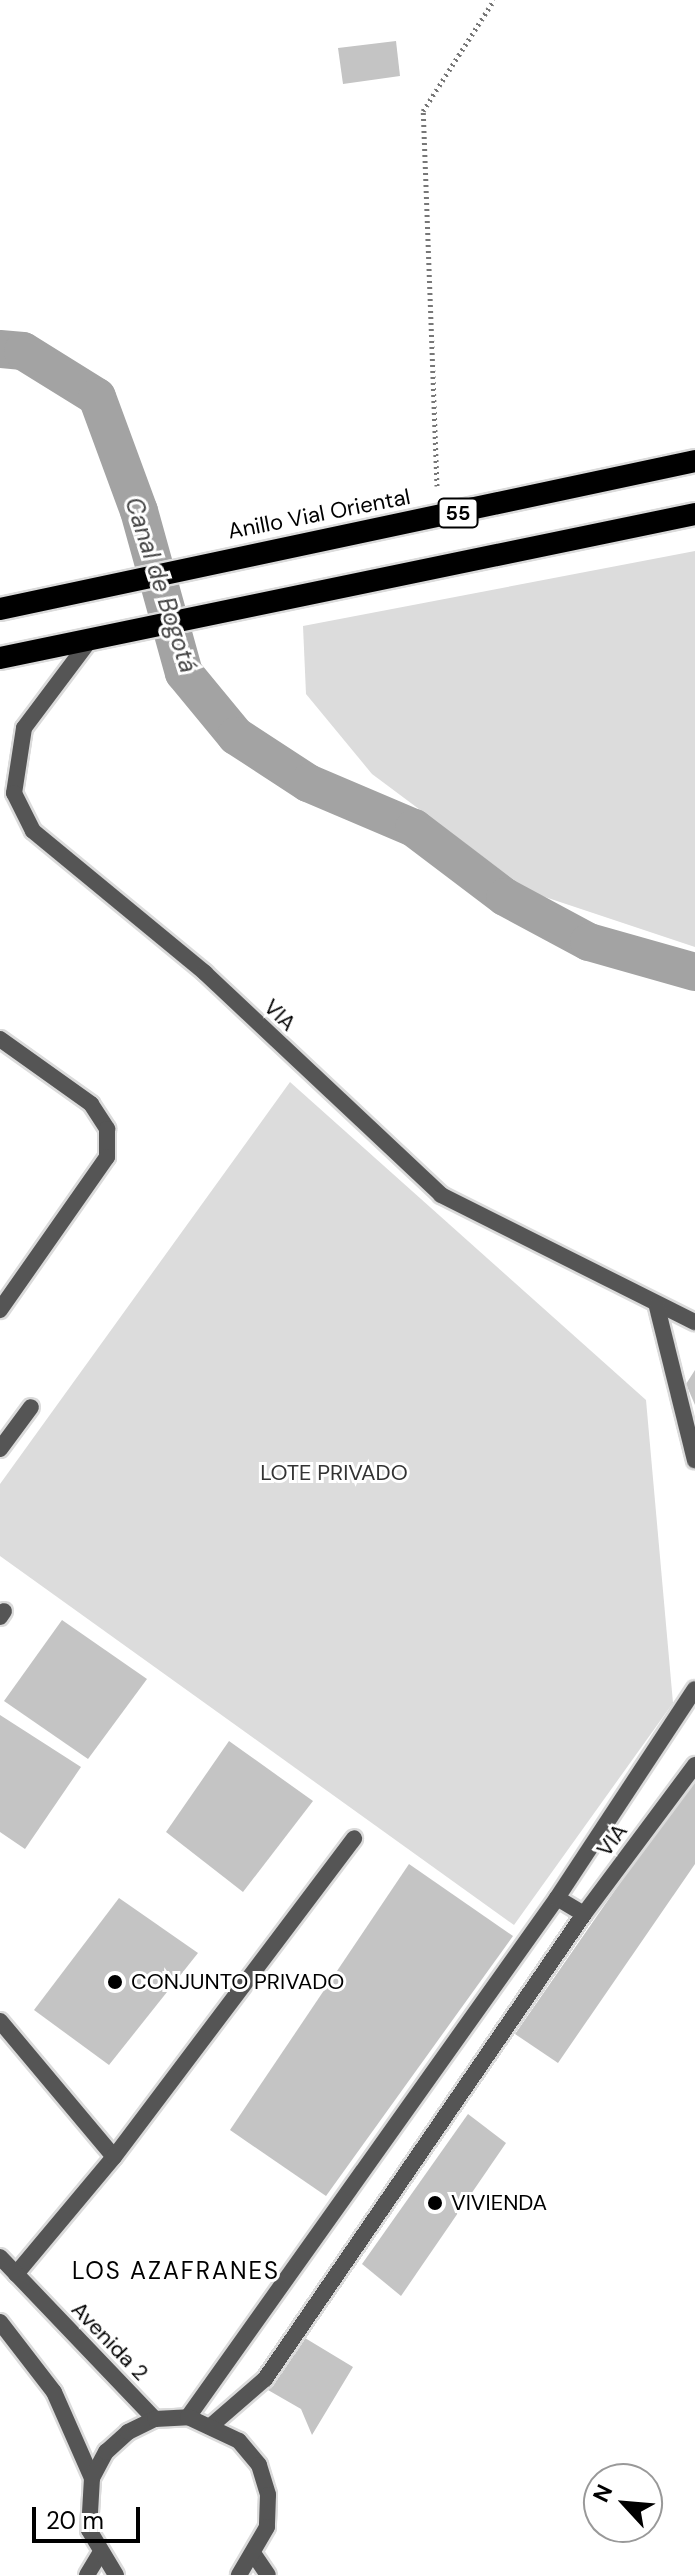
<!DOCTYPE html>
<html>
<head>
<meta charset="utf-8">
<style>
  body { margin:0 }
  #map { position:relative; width:695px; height:2575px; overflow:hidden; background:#fff; font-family:"DM Sans",sans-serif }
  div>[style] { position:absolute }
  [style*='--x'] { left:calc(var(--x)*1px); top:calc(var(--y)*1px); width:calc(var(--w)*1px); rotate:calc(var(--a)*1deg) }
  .green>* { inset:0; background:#dcdcdc }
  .canal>* { height:38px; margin:-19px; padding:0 19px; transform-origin:19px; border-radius:19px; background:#a3a3a3 }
  .building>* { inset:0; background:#c4c4c4 }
  .path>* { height:5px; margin-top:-2.5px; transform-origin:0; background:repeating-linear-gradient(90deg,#777 0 2px,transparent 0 6px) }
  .roads { filter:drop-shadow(2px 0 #dbdbdb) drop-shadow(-2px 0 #dbdbdb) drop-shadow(0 2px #dbdbdb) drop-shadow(0 -2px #dbdbdb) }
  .service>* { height:16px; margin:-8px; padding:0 8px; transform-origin:8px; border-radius:8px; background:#555 }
  .minor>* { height:16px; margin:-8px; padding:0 8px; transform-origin:8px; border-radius:8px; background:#555 }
  .tertiary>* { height:16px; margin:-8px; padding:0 8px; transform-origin:8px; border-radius:8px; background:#555 }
  .trunk>* { height:22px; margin:-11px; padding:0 11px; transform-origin:11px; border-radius:11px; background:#000 }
  .dots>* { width:22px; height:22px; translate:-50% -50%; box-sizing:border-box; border:4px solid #fff; border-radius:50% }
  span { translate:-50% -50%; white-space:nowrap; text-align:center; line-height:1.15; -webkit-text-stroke:6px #fff; paint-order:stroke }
  .shield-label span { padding:2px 6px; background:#fff; border:2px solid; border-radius:6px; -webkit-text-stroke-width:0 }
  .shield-label { font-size:20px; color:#000; font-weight:700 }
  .street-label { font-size:22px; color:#000 }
  .park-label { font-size:22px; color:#333 }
  .poi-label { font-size:22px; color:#000 }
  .left { translate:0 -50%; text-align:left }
  .water-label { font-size:24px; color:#444; font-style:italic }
  .neighbourhood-label { font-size:24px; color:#000; letter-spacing:2px }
  .north { position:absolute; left:583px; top:2463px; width:80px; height:80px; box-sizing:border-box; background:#fff; border:2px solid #999; border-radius:50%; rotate:296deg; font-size:22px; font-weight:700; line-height:32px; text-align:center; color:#000 }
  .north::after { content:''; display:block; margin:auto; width:28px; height:36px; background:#000; clip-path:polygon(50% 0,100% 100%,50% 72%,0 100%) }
  .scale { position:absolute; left:32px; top:2507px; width:108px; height:36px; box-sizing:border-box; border:4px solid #000; border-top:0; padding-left:10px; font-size:24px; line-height:28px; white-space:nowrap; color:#000; -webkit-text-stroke:6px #fff; paint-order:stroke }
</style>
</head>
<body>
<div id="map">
  <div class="green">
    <i style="clip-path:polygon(695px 551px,695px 947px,530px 892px,372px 774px,306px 694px,303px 626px)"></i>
    <i style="clip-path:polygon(290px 1082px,646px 1400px,673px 1703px,514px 1925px,0 1556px,0 1484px)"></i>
  </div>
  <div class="canal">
    <i style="--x:0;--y:349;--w:23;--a:5"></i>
    <i style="--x:23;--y:351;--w:87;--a:31.9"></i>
    <i style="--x:97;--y:397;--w:121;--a:69.8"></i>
    <i style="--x:139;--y:511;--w:168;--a:74.5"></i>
    <i style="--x:184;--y:673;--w:82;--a:50.5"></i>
    <i style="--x:236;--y:736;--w:86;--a:33.1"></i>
    <i style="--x:308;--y:783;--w:115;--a:23"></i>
    <i style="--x:414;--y:828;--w:114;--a:37.2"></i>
    <i style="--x:505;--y:897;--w:95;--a:28.2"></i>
    <i style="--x:589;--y:942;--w:110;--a:15.8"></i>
  </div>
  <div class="building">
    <i style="clip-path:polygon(396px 41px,400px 76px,343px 84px,338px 48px)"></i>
    <i style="clip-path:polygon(695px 1370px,695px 1405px,686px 1384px)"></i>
    <i style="clip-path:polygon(62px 1620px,147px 1679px,88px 1759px,4px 1701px)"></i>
    <i style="clip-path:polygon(0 1715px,81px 1767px,25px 1849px,0 1832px)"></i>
    <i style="clip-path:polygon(229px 1741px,313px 1801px,243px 1892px,166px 1832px)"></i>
    <i style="clip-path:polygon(695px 1775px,695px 1864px,558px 2063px,515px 2034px)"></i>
    <i style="clip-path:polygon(409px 1864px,513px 1936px,326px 2196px,230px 2130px)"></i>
    <i style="clip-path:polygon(119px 1898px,198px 1953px,109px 2065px,34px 2010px)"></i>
    <i style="clip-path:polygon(468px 2114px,506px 2143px,401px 2296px,362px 2264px)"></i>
    <i style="clip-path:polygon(305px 2338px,353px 2367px,312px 2435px,301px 2409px,268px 2390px)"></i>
  </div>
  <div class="path">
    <i style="--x:437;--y:486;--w:375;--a:-92.1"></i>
    <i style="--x:423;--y:111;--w:132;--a:-57.4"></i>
  </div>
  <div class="roads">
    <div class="service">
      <i style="--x:0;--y:1039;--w:112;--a:35.5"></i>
      <i style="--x:91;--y:1104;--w:30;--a:57"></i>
      <i style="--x:107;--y:1129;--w:28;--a:90"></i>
      <i style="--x:107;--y:1157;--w:187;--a:125"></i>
      <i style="--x:0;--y:1449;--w:52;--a:-53.6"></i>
    </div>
    <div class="minor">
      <i style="--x:90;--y:640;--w:110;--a:126.9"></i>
      <i style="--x:24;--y:728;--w:66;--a:98.7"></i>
      <i style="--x:14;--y:793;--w:42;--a:63.4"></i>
      <i style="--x:33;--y:831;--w:223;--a:39.5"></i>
      <i style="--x:205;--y:973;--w:324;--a:43.2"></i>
      <i style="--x:441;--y:1195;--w:284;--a:26.6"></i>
      <i style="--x:657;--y:1307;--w:158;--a:76.1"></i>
      <i style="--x:0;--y:1617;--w:7;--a:-56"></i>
      <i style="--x:557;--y:1898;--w:31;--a:31"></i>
      <i style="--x:584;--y:1914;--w:186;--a:-53.3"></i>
      <i style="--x:0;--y:2021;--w:177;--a:50"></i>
      <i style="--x:16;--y:2274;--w:153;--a:-50.1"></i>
      <i style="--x:114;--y:2157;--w:399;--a:-53"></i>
      <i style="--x:188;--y:2417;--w:637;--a:-54.59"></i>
      <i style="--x:557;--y:1898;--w:250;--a:-56.6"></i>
      <i style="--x:213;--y:2424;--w:69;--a:-40.9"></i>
      <i style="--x:265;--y:2379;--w:564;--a:-55.55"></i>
      <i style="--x:87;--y:2575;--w:23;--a:-59"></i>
    </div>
    <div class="tertiary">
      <i style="--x:0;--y:2257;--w:224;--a:46.3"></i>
      <i style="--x:0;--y:2322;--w:88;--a:52.4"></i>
      <i style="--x:54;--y:2392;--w:94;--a:66.2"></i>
      <i style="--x:255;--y:2556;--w:23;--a:56"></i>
      <i style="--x:116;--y:2575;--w:52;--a:-121"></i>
      <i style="--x:89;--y:2530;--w:52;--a:-86.7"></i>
      <i style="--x:92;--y:2478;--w:30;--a:-62"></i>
      <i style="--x:106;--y:2452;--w:30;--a:-42"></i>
      <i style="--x:128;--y:2432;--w:30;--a:-26"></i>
      <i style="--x:155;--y:2419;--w:33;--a:-3"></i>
      <i style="--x:188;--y:2417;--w:56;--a:25.2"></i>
      <i style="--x:239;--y:2441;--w:31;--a:50"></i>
      <i style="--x:259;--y:2465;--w:31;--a:73"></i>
      <i style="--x:268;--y:2495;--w:32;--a:92"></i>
      <i style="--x:267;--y:2527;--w:56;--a:120.3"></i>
    </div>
    <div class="trunk">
      <i style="--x:0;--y:609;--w:711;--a:-12.02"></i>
      <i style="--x:0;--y:658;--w:710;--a:-11.71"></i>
    </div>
  </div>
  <div class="dots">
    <i style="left:115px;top:1982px;background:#000"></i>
    <i style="left:435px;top:2203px;background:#000"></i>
  </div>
  <div class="shield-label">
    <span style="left:458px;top:513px">55</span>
  </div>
  <div class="street-label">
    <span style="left:319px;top:514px;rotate:-11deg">Anillo Vial Oriental</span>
    <span style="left:280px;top:1015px;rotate:44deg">VIA</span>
    <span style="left:612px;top:1840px;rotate:-53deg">VIA</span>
    <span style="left:110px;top:2341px;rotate:46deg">Avenida 2</span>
  </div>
  <div class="park-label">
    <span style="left:334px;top:1473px">LOTE PRIVADO</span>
  </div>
  <div class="poi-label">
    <span class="left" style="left:131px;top:1982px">CONJUNTO PRIVADO</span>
    <span class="left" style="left:451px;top:2203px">VIVIENDA</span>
  </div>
  <div class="water-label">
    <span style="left:161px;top:585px;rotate:72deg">Canal de Bogotá</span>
  </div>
  <div class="neighbourhood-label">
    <span style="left:176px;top:2271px">LOS AZAFRANES</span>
  </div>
  <div class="north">N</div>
  <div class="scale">20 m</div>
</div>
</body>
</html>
